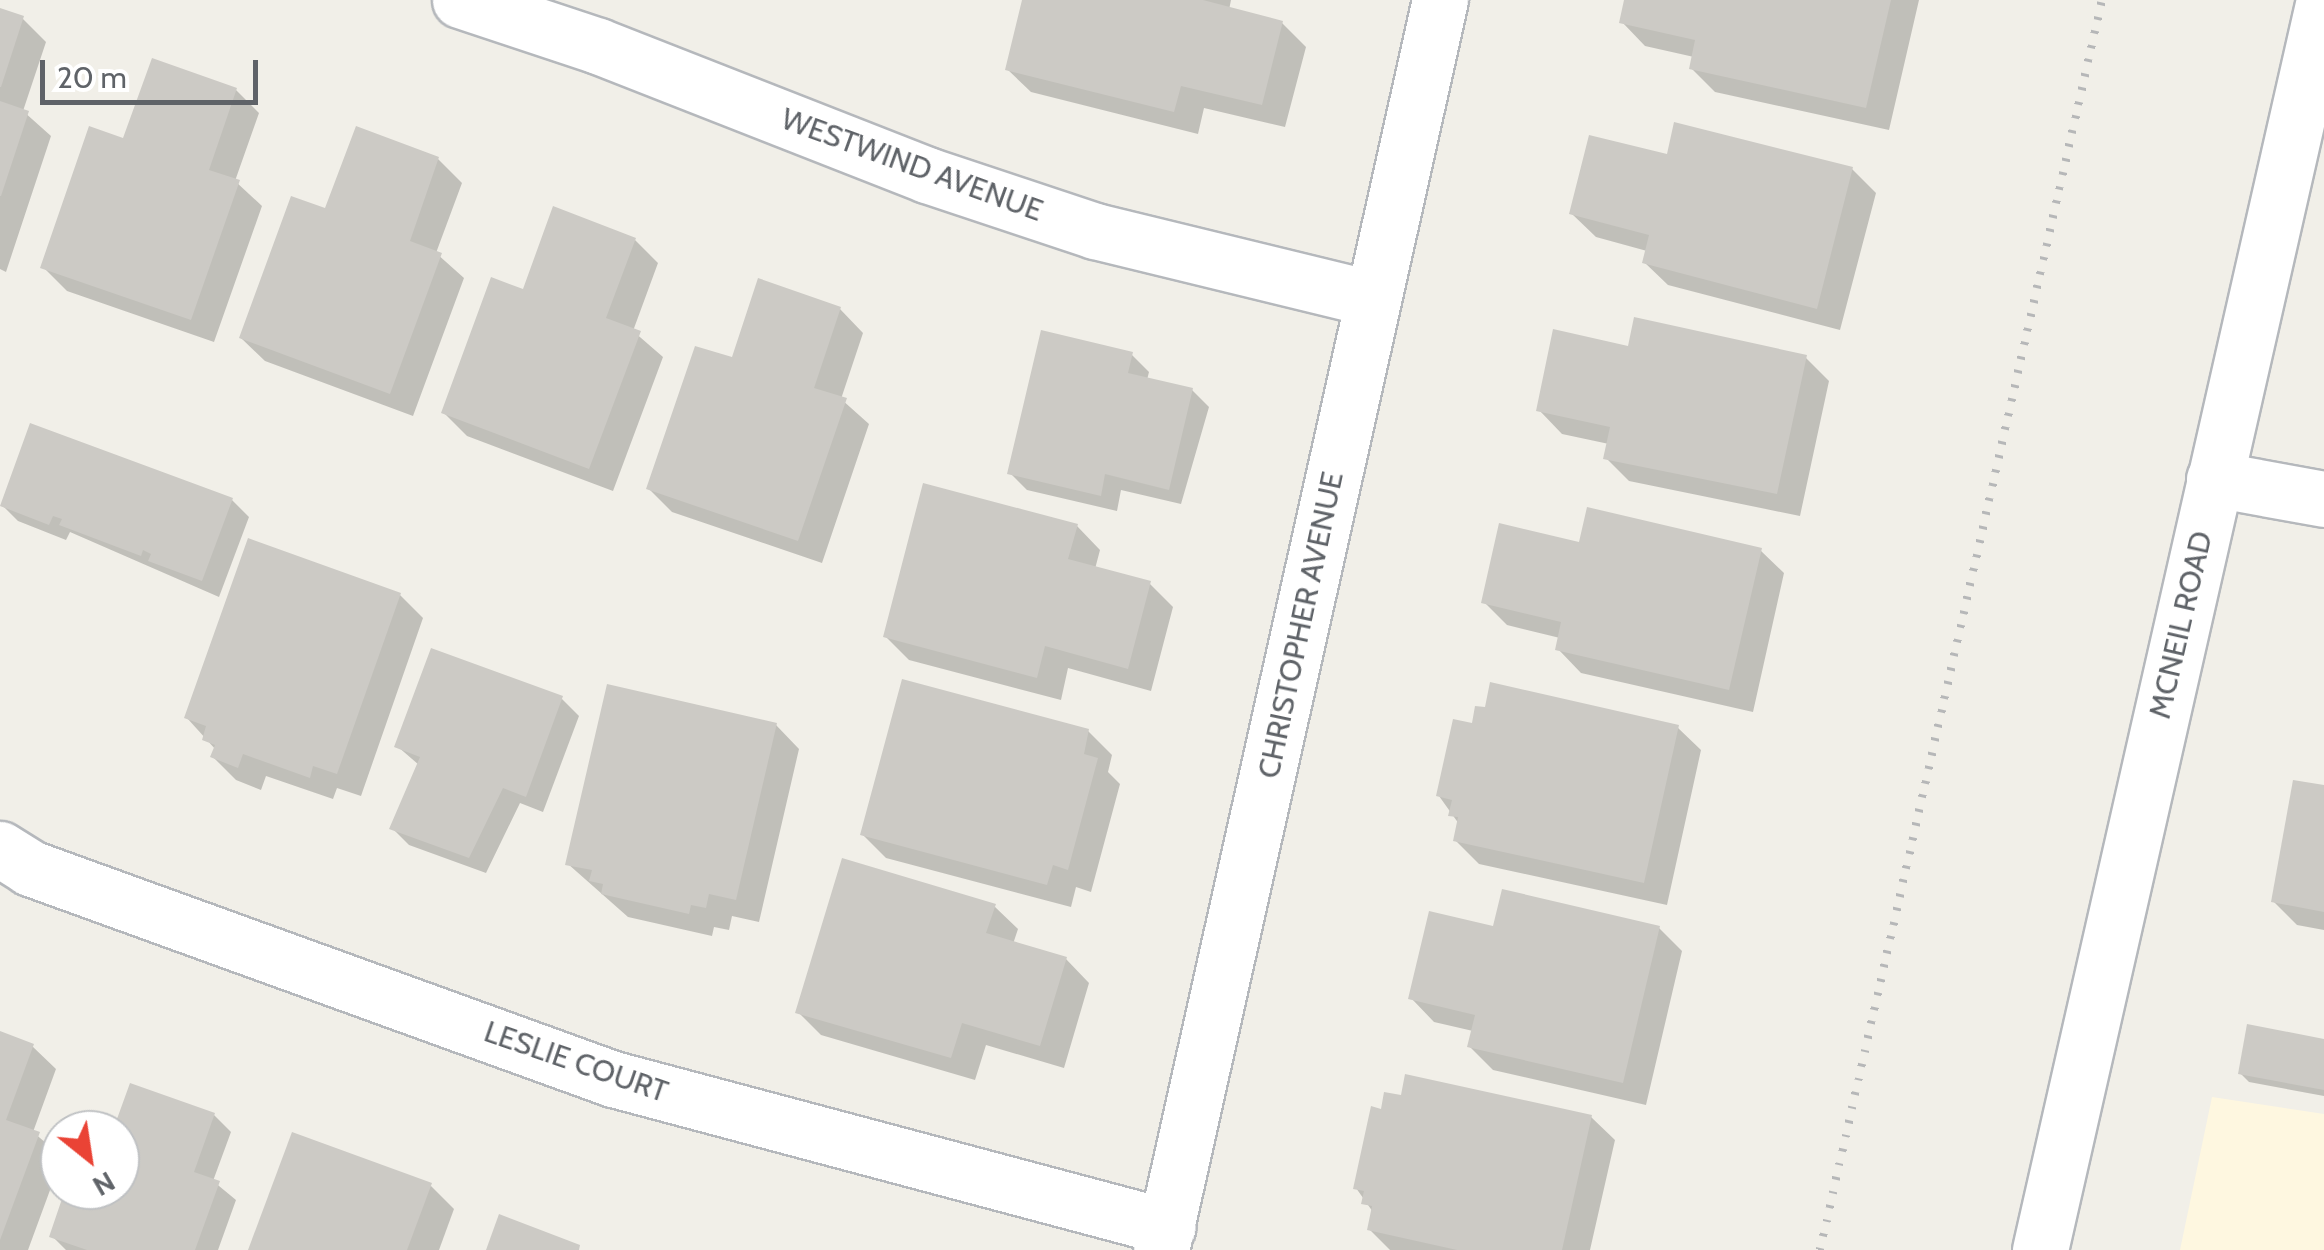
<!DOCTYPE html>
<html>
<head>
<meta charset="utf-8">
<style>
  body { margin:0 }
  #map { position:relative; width:2324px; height:1250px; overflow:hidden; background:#f1efe8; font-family:Cabin,sans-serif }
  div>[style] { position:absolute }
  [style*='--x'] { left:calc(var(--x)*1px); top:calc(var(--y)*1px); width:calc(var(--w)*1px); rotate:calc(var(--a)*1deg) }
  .commercial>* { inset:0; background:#fef7e0 }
  .shadow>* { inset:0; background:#0003 }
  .building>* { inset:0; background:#cccac5 }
  .roads { filter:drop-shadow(2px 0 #b5b8bc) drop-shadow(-2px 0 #b5b8bc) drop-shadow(0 2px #b5b8bc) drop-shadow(0 -2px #b5b8bc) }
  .minor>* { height:55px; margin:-27.5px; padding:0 27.5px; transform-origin:27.5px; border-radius:27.5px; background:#fff }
  .tertiary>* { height:55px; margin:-27.5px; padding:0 27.5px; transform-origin:27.5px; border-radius:27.5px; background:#fff }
  .secondary>* { height:55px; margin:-27.5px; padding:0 27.5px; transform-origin:27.5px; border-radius:27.5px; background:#fff }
  .rail>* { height:8px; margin-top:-4px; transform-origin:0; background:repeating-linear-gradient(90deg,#b6b7b8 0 2.5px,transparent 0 14.5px) }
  span { translate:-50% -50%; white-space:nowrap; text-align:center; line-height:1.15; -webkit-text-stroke:9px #fff; paint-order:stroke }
  .street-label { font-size:30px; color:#5f6368 }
  .north { position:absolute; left:40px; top:1110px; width:100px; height:100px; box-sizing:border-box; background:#fff; border:2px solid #bfc1c3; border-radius:50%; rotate:150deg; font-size:28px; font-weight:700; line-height:40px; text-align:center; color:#5f6368 }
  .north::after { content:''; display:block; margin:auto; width:35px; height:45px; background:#ea4335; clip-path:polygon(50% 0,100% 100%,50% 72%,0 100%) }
  .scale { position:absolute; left:40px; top:60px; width:218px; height:45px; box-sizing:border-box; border:5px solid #5f6368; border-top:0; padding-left:12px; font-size:30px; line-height:35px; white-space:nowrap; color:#5f6368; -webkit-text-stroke:8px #fff; paint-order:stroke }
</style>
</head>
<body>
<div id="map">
  <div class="commercial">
    <i style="clip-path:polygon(2212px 1097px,2324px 1114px,2324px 1250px,2180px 1250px)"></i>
  </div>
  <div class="shadow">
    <i style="clip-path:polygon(1025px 0,1231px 0,1229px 10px,1282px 23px,1306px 47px,1285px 127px,1204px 108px,1198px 134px,1031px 92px,1007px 69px)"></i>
    <i style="clip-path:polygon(1627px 0,1919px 0,1889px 130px,1715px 92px,1691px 68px,1694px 57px,1645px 46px,1622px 22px)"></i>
    <i style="clip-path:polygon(0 11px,23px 19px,46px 42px,23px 111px,51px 136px,6px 272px,0 269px)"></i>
    <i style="clip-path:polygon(236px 90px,259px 113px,235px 181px,262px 206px,214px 342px,67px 291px,43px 267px,125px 141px)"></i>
    <i style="clip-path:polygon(1668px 157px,1852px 169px,1876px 193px,1840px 330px,1668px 285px,1644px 262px,1647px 251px,1596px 237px,1572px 214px)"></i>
    <i style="clip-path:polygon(438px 159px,462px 183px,436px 253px,464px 278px,413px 416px,265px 361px,241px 338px,326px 211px)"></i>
    <i style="clip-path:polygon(635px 240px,658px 263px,633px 331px,663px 357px,613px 491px,467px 436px,444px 413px,524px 293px)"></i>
    <i style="clip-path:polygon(840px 309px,863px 333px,841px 399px,869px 424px,822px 563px,672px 512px,649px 489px,734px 361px)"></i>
    <i style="clip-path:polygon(1630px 348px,1805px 357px,1829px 381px,1800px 516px,1629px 481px,1606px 458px,1609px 444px,1562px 434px,1539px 410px)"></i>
    <i style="clip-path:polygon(1132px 355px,1149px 372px,1147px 380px,1192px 390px,1209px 407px,1181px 504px,1121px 490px,1117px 511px,1027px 490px,1010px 473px)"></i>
    <i style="clip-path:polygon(232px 500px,249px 517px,219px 597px,70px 532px,66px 540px,18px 521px,1px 504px)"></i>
    <i style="clip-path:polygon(1077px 526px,1100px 550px,1095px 569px,1149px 583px,1173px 607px,1151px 691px,1068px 668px,1061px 700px,909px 660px,885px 636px)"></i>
    <i style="clip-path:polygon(1581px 545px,1760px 550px,1784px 573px,1753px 712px,1581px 673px,1558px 649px,1560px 638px,1507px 625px,1484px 602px)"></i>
    <i style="clip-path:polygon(400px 595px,423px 618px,361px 796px,337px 788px,333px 799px,266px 776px,261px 790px,236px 780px,213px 757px,216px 750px,187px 718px)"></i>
    <i style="clip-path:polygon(562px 699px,579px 716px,543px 812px,520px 803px,486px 873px,409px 845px,392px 828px,419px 765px,397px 746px)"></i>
    <i style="clip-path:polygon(1487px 710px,1677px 727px,1701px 750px,1667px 905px,1479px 864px,1455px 840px,1459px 824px,1439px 796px)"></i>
    <i style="clip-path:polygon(776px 725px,799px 749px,759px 922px,732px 916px,729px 930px,714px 927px,712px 936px,628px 917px,568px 864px)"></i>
    <i style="clip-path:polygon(1088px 731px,1112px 755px,1108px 772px,1120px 784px,1091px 892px,1076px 887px,1071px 907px,886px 858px,862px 834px)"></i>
    <i style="clip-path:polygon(2324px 788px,2324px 930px,2297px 925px,2273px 901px)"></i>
    <i style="clip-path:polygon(994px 906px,1018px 929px,1013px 944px,1066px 959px,1089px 983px,1064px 1068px,986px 1045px,975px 1080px,821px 1035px,798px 1012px)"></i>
    <i style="clip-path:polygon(1659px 928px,1682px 951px,1646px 1105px,1493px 1070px,1469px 1046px,1473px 1031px,1434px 1022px,1411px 998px,1495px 929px)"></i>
    <i style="clip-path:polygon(0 1034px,32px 1046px,56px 1069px,33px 1132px,60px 1155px,60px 1163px,28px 1250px,0 1250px)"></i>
    <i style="clip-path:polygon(2324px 1041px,2324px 1096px,2249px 1082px,2240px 1073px)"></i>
    <i style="clip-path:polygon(1383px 1112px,1591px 1117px,1615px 1140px,1590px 1250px,1390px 1250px,1369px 1229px,1373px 1212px,1356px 1188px)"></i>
    <i style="clip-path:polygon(214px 1115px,231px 1132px,213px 1181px,236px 1200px,218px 1250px,66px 1250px,52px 1236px,68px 1190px,120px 1190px,115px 1130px)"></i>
    <i style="clip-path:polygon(431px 1186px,454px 1209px,439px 1250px,251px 1250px)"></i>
  </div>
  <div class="building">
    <i style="clip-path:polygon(1022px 0,1203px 0,1283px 21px,1262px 105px,1181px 86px,1174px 112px,1005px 70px)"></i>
    <i style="clip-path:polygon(1624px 0,1891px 0,1866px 108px,1689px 69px,1695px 40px,1619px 23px)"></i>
    <i style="clip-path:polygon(0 8px,24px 16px,1px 87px,0 87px)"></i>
    <i style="clip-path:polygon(152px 58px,237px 88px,209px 170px,240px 180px,191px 320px,40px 268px,89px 126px,123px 138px)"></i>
    <i style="clip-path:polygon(0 101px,29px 111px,1px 196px,0 196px)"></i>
    <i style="clip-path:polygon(1674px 122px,1853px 167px,1817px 309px,1642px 263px,1649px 235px,1569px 214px,1589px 135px,1667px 154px)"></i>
    <i style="clip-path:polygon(356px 126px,439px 157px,410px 241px,442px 253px,390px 394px,239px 338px,291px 196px,325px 208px)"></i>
    <i style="clip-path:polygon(553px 206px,636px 238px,606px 318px,641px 331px,589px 469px,441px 413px,491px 277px,523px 289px)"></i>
    <i style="clip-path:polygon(758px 278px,841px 307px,814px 388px,847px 398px,798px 541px,646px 489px,695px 346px,732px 357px)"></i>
    <i style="clip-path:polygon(1634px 317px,1807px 355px,1777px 494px,1603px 459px,1610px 427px,1536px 411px,1553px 329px,1628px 346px)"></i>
    <i style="clip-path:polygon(1041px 330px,1133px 352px,1128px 373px,1193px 388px,1169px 490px,1105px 474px,1101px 496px,1007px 474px)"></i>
    <i style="clip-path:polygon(30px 423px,233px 498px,202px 581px,148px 561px,151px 554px,143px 550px,141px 556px,59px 525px,62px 519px,53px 516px,49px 525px,0 506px)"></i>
    <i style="clip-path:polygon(923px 483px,1078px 524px,1068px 559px,1151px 581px,1128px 669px,1045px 646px,1037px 678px,883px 637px)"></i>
    <i style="clip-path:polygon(1587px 507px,1762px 548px,1729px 690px,1555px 650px,1561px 622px,1481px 603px,1499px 523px,1579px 542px)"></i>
    <i style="clip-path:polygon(248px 538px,401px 593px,337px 774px,313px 766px,310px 778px,243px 754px,238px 768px,210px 757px,215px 745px,202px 740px,206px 726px,184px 718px)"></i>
    <i style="clip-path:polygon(431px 648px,563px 696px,526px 797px,503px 788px,469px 858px,389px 829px,420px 757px,394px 747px)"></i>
    <i style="clip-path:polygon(902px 679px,1089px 729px,1084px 754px,1098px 758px,1068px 870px,1053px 865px,1047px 885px,860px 835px)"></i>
    <i style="clip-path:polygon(1490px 682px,1679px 725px,1644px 883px,1453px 841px,1458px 817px,1448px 816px,1452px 800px,1436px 796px,1453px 719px,1472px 723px,1475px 706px,1485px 707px)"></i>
    <i style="clip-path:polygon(607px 684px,777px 723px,736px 900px,709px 894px,706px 908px,691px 905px,689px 914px,601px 894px,603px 884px,589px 881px,592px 870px,565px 865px)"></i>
    <i style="clip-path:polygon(2293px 780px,2324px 785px,2324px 912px,2271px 902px)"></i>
    <i style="clip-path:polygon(842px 858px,996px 904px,986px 933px,1067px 957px,1040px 1046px,962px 1023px,951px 1058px,795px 1013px)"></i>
    <i style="clip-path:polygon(1502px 889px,1660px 926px,1623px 1083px,1467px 1047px,1475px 1015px,1408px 999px,1429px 911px,1493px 926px)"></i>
    <i style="clip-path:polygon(2247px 1024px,2324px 1039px,2324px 1090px,2238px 1074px)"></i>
    <i style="clip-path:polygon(0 1031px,34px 1044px,6px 1120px,40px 1132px,0 1240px)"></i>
    <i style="clip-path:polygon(1405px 1074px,1592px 1115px,1562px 1250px,1457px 1250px,1367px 1230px,1372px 1206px,1361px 1204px,1364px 1191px,1353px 1189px,1371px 1106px,1381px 1109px,1384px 1092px,1401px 1095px)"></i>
    <i style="clip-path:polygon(130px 1083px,215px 1113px,194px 1172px,220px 1181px,195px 1250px,87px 1250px,49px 1237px,65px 1190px,120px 1190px,120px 1130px,113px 1130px)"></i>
    <i style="clip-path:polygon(292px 1132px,432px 1183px,407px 1250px,248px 1250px)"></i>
    <i style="clip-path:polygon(499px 1214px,580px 1245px,579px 1250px,486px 1250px)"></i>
  </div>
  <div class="roads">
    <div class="minor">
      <i style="--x:460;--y:0;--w:145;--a:18.4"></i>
      <i style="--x:598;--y:46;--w:353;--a:21.4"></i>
      <i style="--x:927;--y:175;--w:177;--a:18.4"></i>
      <i style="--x:1095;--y:231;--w:286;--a:13.7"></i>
      <i style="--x:0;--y:849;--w:36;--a:32"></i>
      <i style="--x:30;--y:868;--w:620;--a:19.9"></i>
      <i style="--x:613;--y:1079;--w:574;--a:14.93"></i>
      <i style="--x:1161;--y:1250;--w:1281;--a:-77.42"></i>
    </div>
    <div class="tertiary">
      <i style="--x:2214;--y:479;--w:112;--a:10.3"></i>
    </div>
    <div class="secondary">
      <i style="--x:2040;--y:1250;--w:1282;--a:-77.2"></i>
    </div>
  </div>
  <div class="rail">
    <i style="--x:1820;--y:1250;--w:1281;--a:-77.29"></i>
  </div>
  <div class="street-label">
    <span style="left:912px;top:165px;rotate:20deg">WESTWIND AVENUE</span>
    <span style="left:1301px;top:625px;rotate:-78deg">CHRISTOPHER AVENUE</span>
    <span style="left:2181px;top:625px;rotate:-77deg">MCNEIL ROAD</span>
    <span style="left:576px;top:1062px;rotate:19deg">LESLIE COURT</span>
  </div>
  <div class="north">N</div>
  <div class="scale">20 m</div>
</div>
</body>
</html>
